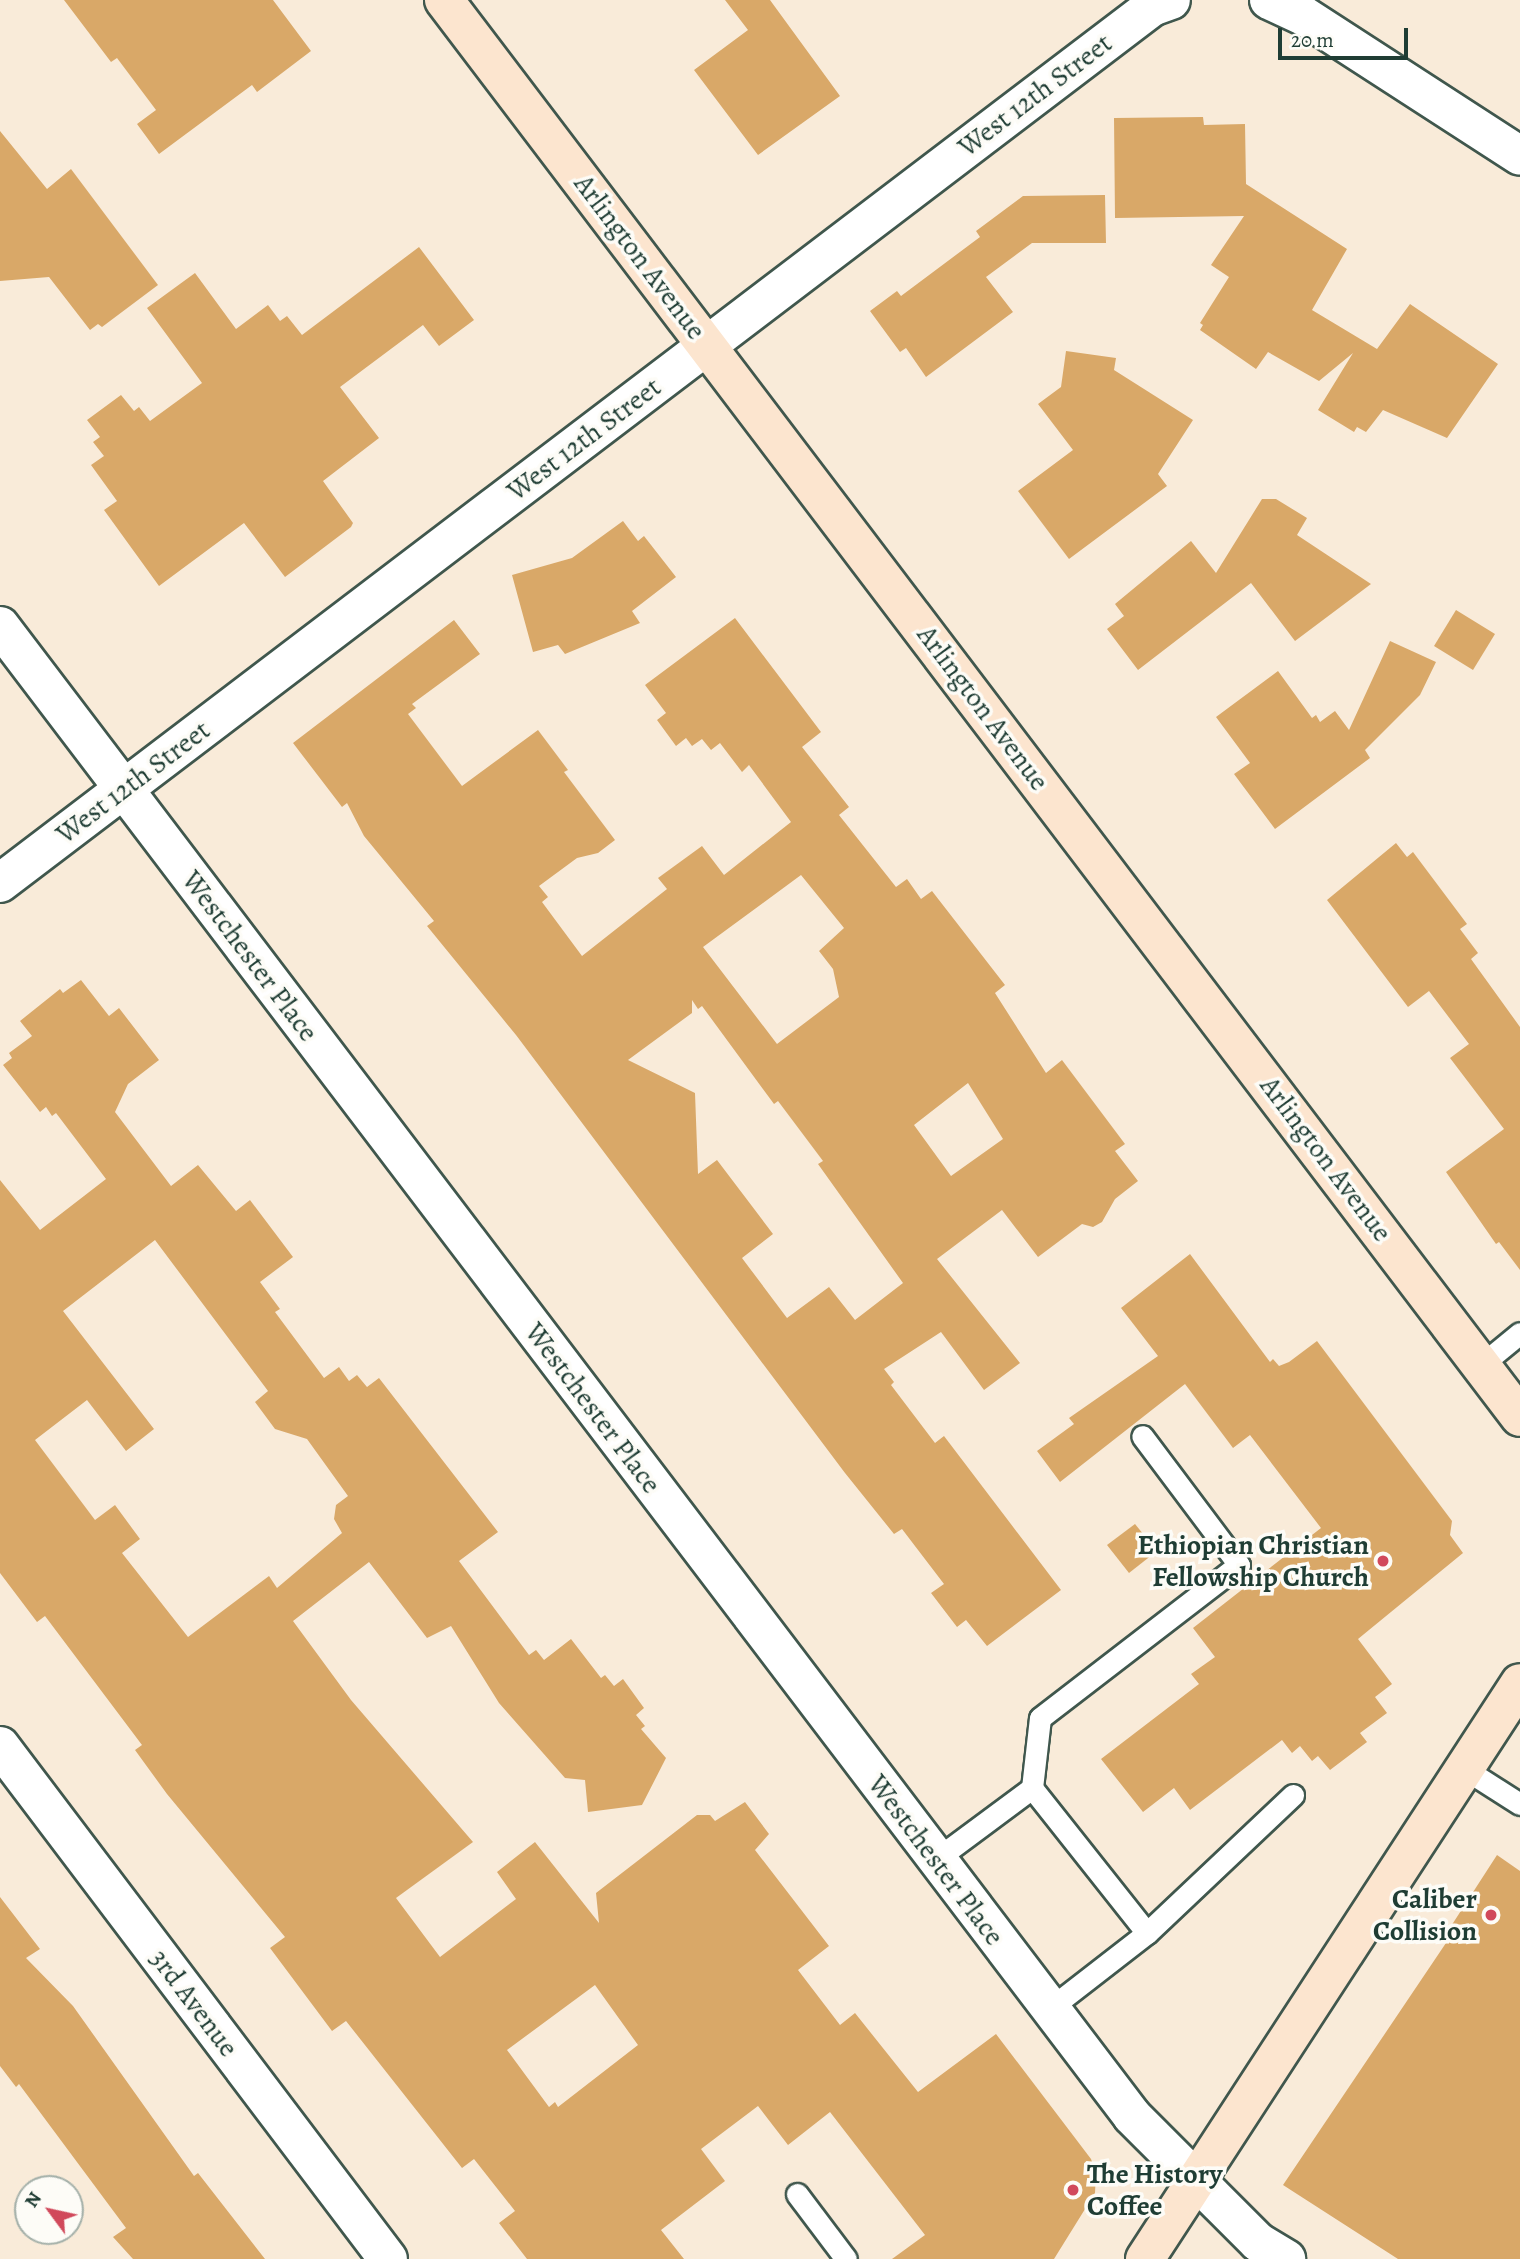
<!DOCTYPE html>
<html>
<head>
<meta charset="utf-8">
<style>
  body { margin:0 }
  #map { position:relative; width:1520px; height:2259px; overflow:hidden; background:#f9ebd9; font-family:Alegreya,serif }
  div>[style] { position:absolute }
  [style*='--x'] { left:calc(var(--x)*1px); top:calc(var(--y)*1px); width:calc(var(--w)*1px); rotate:calc(var(--a)*1deg) }
  .building>* { inset:0; background:#d9a868 }
  .roads { filter:drop-shadow(2px 0 #40574d) drop-shadow(-2px 0 #40574d) drop-shadow(0 2px #40574d) drop-shadow(0 -2px #40574d) }
  .service>* { height:21px; margin:-10.5px; padding:0 10.5px; transform-origin:10.5px; border-radius:10.5px; background:#fff }
  .minor>* { height:38px; margin:-19px; padding:0 19px; transform-origin:19px; border-radius:19px; background:#fff }
  .secondary>* { height:38px; margin:-19px; padding:0 19px; transform-origin:19px; border-radius:19px; background:#fce5cf }
  .dots>* { width:19px; height:19px; translate:-50% -50%; box-sizing:border-box; border:4px solid #fdfcf7; border-radius:50% }
  span { translate:-50% -50%; white-space:nowrap; text-align:center; line-height:1.15; -webkit-text-stroke:7px #fdfcf7; paint-order:stroke }
  .street-label { font-size:28px; color:#1f3d34 }
  .poi-label { font-size:28px; color:#1f3d34; font-weight:700 }
  .right { translate:-100% -50%; text-align:right }
  .left { translate:0 -50%; text-align:left }
  .north { position:absolute; left:14px; top:2175px; width:70px; height:70px; box-sizing:border-box; background:#fdfcf7; border:2px solid #a4b0a9; border-radius:50%; rotate:303deg; font-size:19px; font-weight:700; line-height:28px; text-align:center; color:#1f3d34 }
  .north::after { content:''; display:block; margin:auto; width:24px; height:32px; background:#d1495b; clip-path:polygon(50% 0,100% 100%,50% 72%,0 100%) }
  .scale { position:absolute; left:1278px; top:28px; width:130px; height:32px; box-sizing:border-box; border:4px solid #1f3d34; border-top:0; padding-left:9px; font-size:21px; line-height:24px; white-space:nowrap; color:#1f3d34; -webkit-text-stroke:5px #fdfcf7; paint-order:stroke }
</style>
</head>
<body>
<div id="map">
  <div class="building">
    <i style="clip-path:polygon(64px 0,273px 0,311px 51px,257px 92px,252px 85px,159px 154px,137px 124px,156px 110px,117px 58px,111px 62px)"></i>
    <i style="clip-path:polygon(725px 0,770px 0,840px 96px,758px 155px,694px 70px,748px 30px)"></i>
    <i style="clip-path:polygon(1203px 117px,1204px 125px,1245px 124px,1246px 184px,1347px 249px,1312px 310px,1377px 349px,1410px 304px,1498px 364px,1447px 438px,1383px 410px,1366px 432px,1357px 427px,1354px 432px,1318px 410px,1353px 353px,1319px 381px,1268px 352px,1256px 369px,1200px 330px,1203px 325px,1200px 323px,1229px 277px,1211px 265px,1244px 216px,1115px 218px,1114px 118px)"></i>
    <i style="clip-path:polygon(0 131px,47px 189px,71px 169px,158px 285px,102px 327px,98px 324px,90px 330px,49px 277px,0 281px)"></i>
    <i style="clip-path:polygon(1105px 195px,1106px 243px,1032px 243px,986px 277px,1013px 312px,926px 377px,906px 348px,900px 352px,870px 311px,897px 291px,901px 296px,980px 237px,976px 231px,1023px 196px)"></i>
    <i style="clip-path:polygon(419px 247px,474px 320px,439px 346px,423px 325px,340px 387px,379px 438px,323px 481px,353px 523px,351px 527px,285px 577px,244px 523px,159px 586px,104px 510px,117px 501px,91px 465px,104px 456px,93px 442px,100px 437px,87px 420px,121px 395px,134px 411px,139px 407px,150px 421px,202px 383px,147px 308px,195px 273px,236px 329px,268px 305px,280px 321px,287px 316px,302px 335px)"></i>
    <i style="clip-path:polygon(1066px 351px,1116px 358px,1114px 370px,1193px 420px,1158px 474px,1167px 486px,1069px 559px,1018px 491px,1073px 450px,1038px 404px,1061px 387px)"></i>
    <i style="clip-path:polygon(1262px 499px,1276px 499px,1307px 518px,1297px 535px,1371px 584px,1295px 641px,1251px 583px,1138px 670px,1107px 629px,1124px 616px,1115px 604px,1191px 541px,1216px 573px)"></i>
    <i style="clip-path:polygon(623px 521px,638px 541px,644px 536px,676px 577px,632px 611px,640px 623px,565px 654px,558px 645px,533px 652px,512px 575px,572px 558px)"></i>
    <i style="clip-path:polygon(1456px 610px,1495px 634px,1473px 670px,1434px 646px)"></i>
    <i style="clip-path:polygon(evenodd,735px 618px,821px 732px,802px 747px,849px 807px,839px 815px,896px 887px,907px 879px,921px 899px,932px 891px,1005px 985px,995px 993px,1046px 1073px,1062px 1060px,1125px 1144px,1115px 1151px,1138px 1181px,1115px 1199px,1102px 1222px,1093px 1227px,1082px 1224px,1038px 1257px,1002px 1210px,937px 1259px,1020px 1363px,984px 1390px,941px 1332px,884px 1369px,894px 1382px,891px 1385px,935px 1443px,944px 1436px,1061px 1590px,987px 1646px,966px 1620px,957px 1627px,931px 1593px,944px 1584px,902px 1529px,894px 1534px,845px 1473px,516px 1035px,427px 926px,434px 921px,364px 836px,347px 803px,342px 807px,293px 743px,454px 620px,480px 654px,412px 704px,416px 708px,408px 714px,462px 786px,538px 730px,568px 770px,564px 772px,615px 840px,598px 853px,577px 858px,539px 886px,548px 897px,542px 902px,582px 956px,667px 889px,658px 878px,702px 846px,724px 875px,791px 822px,749px 765px,742px 772px,720px 743px,711px 750px,702px 739px,692px 746px,686px 738px,676px 746px,657px 720px,666px 713px,645px 685px,735px 618px,801px 875px,844px 928px,819px 951px,833px 969px,839px 997px,777px 1044px,703px 947px,801px 875px,735px 618px,692px 1000px,698px 1009px,702px 1006px,774px 1104px,778px 1101px,823px 1161px,818px 1164px,903px 1283px,855px 1320px,829px 1287px,787px 1318px,742px 1258px,773px 1234px,717px 1160px,698px 1174px,695px 1093px,628px 1060px,692px 1013px,692px 1000px,735px 618px,968px 1083px,1003px 1139px,951px 1176px,914px 1125px,968px 1083px)"></i>
    <i style="clip-path:polygon(1390px 641px,1436px 662px,1420px 695px,1365px 750px,1370px 758px,1275px 829px,1234px 774px,1250px 763px,1216px 717px,1278px 671px,1312px 718px,1316px 715px,1320px 722px,1335px 711px,1349px 730px)"></i>
    <i style="clip-path:polygon(1396px 843px,1407px 857px,1413px 852px,1467px 924px,1460px 929px,1478px 953px,1471px 959px,1520px 1027px,1520px 1270px,1499px 1242px,1496px 1244px,1446px 1172px,1504px 1129px,1450px 1058px,1469px 1044px,1429px 991px,1408px 1007px,1327px 900px)"></i>
    <i style="clip-path:polygon(evenodd,81px 980px,109px 1016px,119px 1008px,159px 1060px,128px 1084px,115px 1112px,171px 1186px,198px 1165px,236px 1211px,250px 1200px,293px 1257px,260px 1282px,280px 1309px,275px 1312px,324px 1378px,339px 1367px,349px 1381px,357px 1375px,367px 1387px,379px 1378px,498px 1532px,459px 1561px,529px 1655px,536px 1650px,544px 1660px,571px 1639px,601px 1678px,605px 1675px,614px 1686px,623px 1679px,644px 1708px,636px 1715px,645px 1726px,641px 1729px,666px 1758px,642px 1805px,588px 1812px,585px 1780px,565px 1778px,499px 1703px,451px 1626px,427px 1638px,369px 1562px,293px 1621px,351px 1700px,473px 1842px,396px 1898px,440px 1957px,516px 1899px,497px 1872px,535px 1842px,599px 1923px,596px 1893px,697px 1815px,710px 1815px,715px 1821px,745px 1802px,769px 1834px,755px 1850px,829px 1946px,798px 1970px,840px 2025px,855px 2013px,918px 2092px,996px 2034px,1091px 2159px,1096px 2173px,1095px 2193px,1054px 2259px,892px 2259px,925px 2235px,830px 2112px,788px 2145px,758px 2106px,701px 2149px,725px 2181px,661px 2230px,684px 2259px,527px 2259px,499px 2223px,515px 2211px,474px 2159px,462px 2168px,346px 2021px,332px 2031px,270px 1948px,285px 1937px,167px 1794px,135px 1750px,142px 1745px,45px 1616px,37px 1622px,0 1573px,0 1180px,40px 1230px,106px 1179px,56px 1113px,52px 1116px,46px 1107px,40px 1112px,3px 1065px,12px 1058px,9px 1053px,32px 1036px,20px 1021px,60px 989px,63px 993px,81px 980px,155px 1240px,268px 1391px,255px 1402px,275px 1429px,307px 1439px,348px 1496px,336px 1505px,334px 1519px,342px 1533px,277px 1588px,269px 1576px,188px 1637px,122px 1553px,140px 1539px,115px 1505px,95px 1520px,35px 1440px,87px 1400px,126px 1451px,154px 1429px,63px 1311px,155px 1240px,81px 980px,595px 1985px,638px 2045px,558px 2107px,555px 2102px,549px 2107px,507px 2050px,595px 1985px)"></i>
    <i style="clip-path:polygon(1190px 1254px,1270px 1362px,1273px 1359px,1279px 1366px,1289px 1362px,1317px 1341px,1452px 1521px,1450px 1535px,1463px 1553px,1358px 1639px,1392px 1684px,1375px 1697px,1387px 1713px,1360px 1733px,1367px 1742px,1330px 1770px,1318px 1756px,1312px 1761px,1300px 1746px,1292px 1753px,1282px 1740px,1190px 1810px,1174px 1788px,1143px 1812px,1101px 1759px,1199px 1684px,1191px 1674px,1215px 1657px,1193px 1628px,1321px 1528px,1250px 1435px,1233px 1448px,1185px 1384px,1060px 1482px,1037px 1451px,1074px 1424px,1069px 1418px,1158px 1356px,1121px 1308px)"></i>
    <i style="clip-path:polygon(1135px 1524px,1157px 1551px,1129px 1573px,1107px 1545px)"></i>
    <i style="clip-path:polygon(1497px 1855px,1520px 1871px,1520px 2259px,1398px 2259px,1283px 2185px,1448px 1940px,1444px 1937px)"></i>
    <i style="clip-path:polygon(0 1897px,40px 1949px,26px 1958px,73px 2006px,194px 2176px,198px 2173px,265px 2259px,133px 2259px,113px 2237px,126px 2228px,19px 2084px,16px 2087px,0 2066px)"></i>
  </div>
  <div class="roads">
    <div class="service">
      <i style="--x:1481;--y:1365;--w:50;--a:-39.4"></i>
      <i style="--x:1465;--y:1769;--w:65;--a:32.5"></i>
      <i style="--x:1032;--y:1788;--w:70;--a:-83.5"></i>
      <i style="--x:1040;--y:1718;--w:251;--a:-37.6"></i>
      <i style="--x:1239;--y:1565;--w:161;--a:-126.9"></i>
      <i style="--x:935;--y:1860;--w:121;--a:-36.6"></i>
      <i style="--x:1032;--y:1788;--w:185;--a:51.6"></i>
      <i style="--x:1147;--y:1933;--w:124;--a:142.2"></i>
      <i style="--x:1147;--y:1933;--w:201;--a:-43.4"></i>
      <i style="--x:797;--y:2194;--w:81;--a:53"></i>
    </div>
    <div class="minor">
      <i style="--x:1269;--y:0;--w:38;--a:25"></i>
      <i style="--x:1304;--y:16;--w:257;--a:32.9"></i>
      <i style="--x:0;--y:626;--w:1871;--a:52.77"></i>
      <i style="--x:1132;--y:2116;--w:178;--a:45"></i>
      <i style="--x:1258;--y:2242;--w:33;--a:31"></i>
      <i style="--x:0;--y:883;--w:1447;--a:-37.25"></i>
      <i style="--x:1152;--y:7;--w:20;--a:-20"></i>
      <i style="--x:0;--y:1746;--w:643;--a:52.9"></i>
    </div>
    <div class="secondary">
      <i style="--x:444;--y:0;--w:1779;--a:52.79"></i>
      <i style="--x:1145;--y:2259;--w:687;--a:-56.93"></i>
    </div>
  </div>
  <div class="dots">
    <i style="left:1383px;top:1561px;background:#d1495b"></i>
    <i style="left:1491px;top:1915px;background:#d1495b"></i>
    <i style="left:1073px;top:2190px;background:#d1495b"></i>
  </div>
  <div class="street-label">
    <span style="left:1035px;top:95px;rotate:-37deg">West 12th Street</span>
    <span style="left:640px;top:257px;rotate:53deg">Arlington Avenue</span>
    <span style="left:584px;top:439px;rotate:-37deg">West 12th Street</span>
    <span style="left:983px;top:708px;rotate:53deg">Arlington Avenue</span>
    <span style="left:133px;top:782px;rotate:-37deg">West 12th Street</span>
    <span style="left:250px;top:956px;rotate:53deg">Westchester Place</span>
    <span style="left:1326px;top:1159px;rotate:53deg">Arlington Avenue</span>
    <span style="left:593px;top:1408px;rotate:53deg">Westchester Place</span>
    <span style="left:936px;top:1860px;rotate:53deg">Westchester Place</span>
    <span style="left:194px;top:2003px;rotate:53deg">3rd Avenue</span>
  </div>
  <div class="poi-label">
    <span class="right" style="left:1369px;top:1561px">Ethiopian Christian<br>Fellowship Church</span>
    <span class="right" style="left:1477px;top:1915px">Caliber<br>Collision</span>
    <span class="left" style="left:1087px;top:2190px">The History<br>Coffee</span>
  </div>
  <div class="north">N</div>
  <div class="scale">20 m</div>
</div>
</body>
</html>
